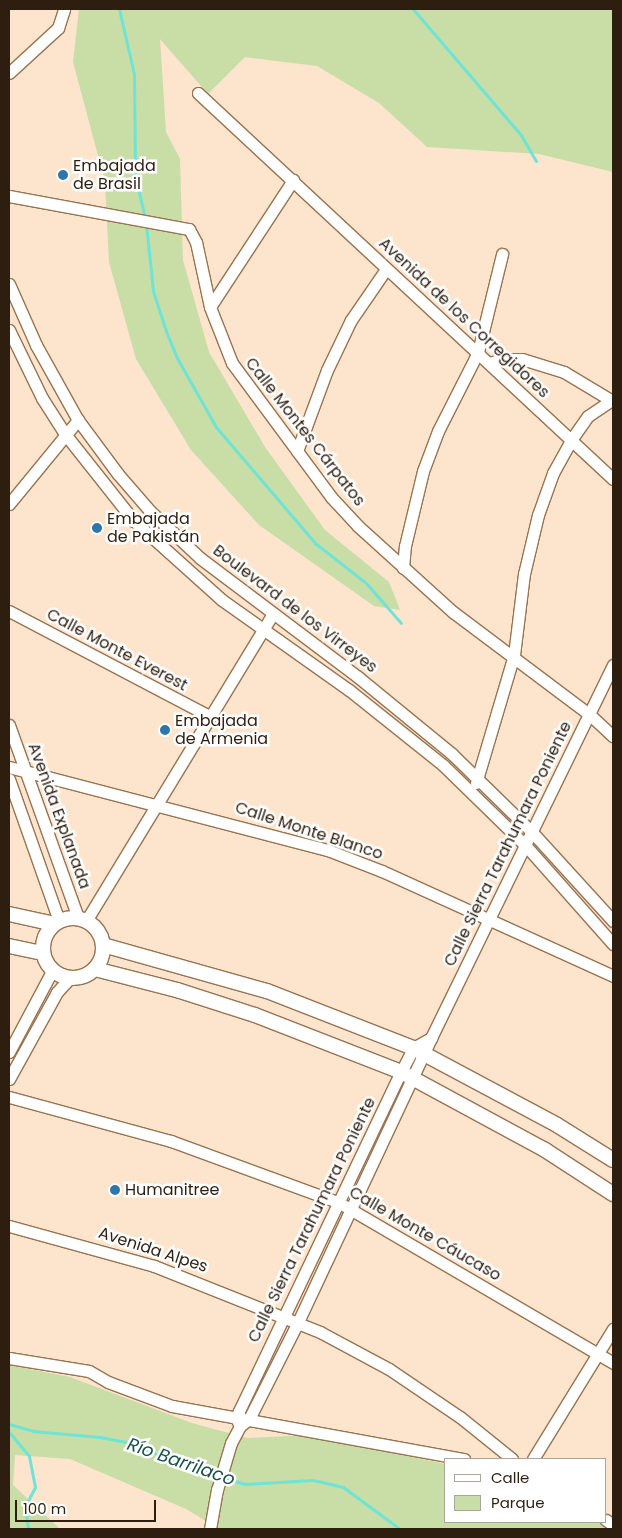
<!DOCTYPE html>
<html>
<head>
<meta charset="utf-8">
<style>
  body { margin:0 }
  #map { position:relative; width:622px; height:1538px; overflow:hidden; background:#fde4cd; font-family:Poppins,sans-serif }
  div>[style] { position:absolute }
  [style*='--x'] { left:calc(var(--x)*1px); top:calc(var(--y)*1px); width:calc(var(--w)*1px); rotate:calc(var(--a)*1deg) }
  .green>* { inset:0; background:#c9dda7 }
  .stream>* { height:3px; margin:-1.5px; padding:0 1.5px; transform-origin:1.5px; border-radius:1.5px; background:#6de4d5 }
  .roads { filter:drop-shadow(1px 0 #997350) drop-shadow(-1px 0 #997350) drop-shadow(0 1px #997350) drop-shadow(0 -1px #997350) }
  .minor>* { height:11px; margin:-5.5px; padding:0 5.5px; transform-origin:5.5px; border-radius:5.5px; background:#fff }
  .major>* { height:14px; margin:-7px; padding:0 7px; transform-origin:7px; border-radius:7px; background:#fff }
  .major>.ring { margin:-7px; padding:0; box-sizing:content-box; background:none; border:14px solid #fff; border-radius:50% }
  .dots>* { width:14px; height:14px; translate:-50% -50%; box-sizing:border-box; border:2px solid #fff; border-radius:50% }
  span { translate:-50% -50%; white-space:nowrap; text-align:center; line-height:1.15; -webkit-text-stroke:5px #fff; paint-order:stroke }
  .poi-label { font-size:16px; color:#2d1e0f }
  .left { translate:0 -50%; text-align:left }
  .street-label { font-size:16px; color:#2d1e0f }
  .water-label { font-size:18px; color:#1c504a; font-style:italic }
  .frame { position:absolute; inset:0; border:10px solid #2d1e0f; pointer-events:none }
  .legend { position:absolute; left:444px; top:1458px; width:162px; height:65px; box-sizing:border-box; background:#fff; border:1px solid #aba59f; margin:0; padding:6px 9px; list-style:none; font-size:15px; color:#2d1e0f }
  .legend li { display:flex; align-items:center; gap:10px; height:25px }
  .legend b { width:25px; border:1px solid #aba59f }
  .scale { position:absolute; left:15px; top:1500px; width:141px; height:22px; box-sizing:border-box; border:2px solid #2d1e0f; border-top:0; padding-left:6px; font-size:15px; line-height:18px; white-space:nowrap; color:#2d1e0f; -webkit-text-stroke:4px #fff; paint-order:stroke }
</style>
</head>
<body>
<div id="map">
  <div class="green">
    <i style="clip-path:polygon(79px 9px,613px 9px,613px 172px,539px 154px,427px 147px,379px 103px,317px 66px,245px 57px,208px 94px,160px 39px,166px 132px,180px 159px,183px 260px,209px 352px,265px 447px,325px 530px,389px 582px,400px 610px,374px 606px,259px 525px,191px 450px,136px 359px,109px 262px,105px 182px,73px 62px)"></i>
    <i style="clip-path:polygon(9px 1365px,70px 1377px,192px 1423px,247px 1438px,306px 1435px,446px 1464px,446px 1522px,603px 1522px,613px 1529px,219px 1529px,186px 1509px,70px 1459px,15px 1455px,13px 1485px,60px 1529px,9px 1529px)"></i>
  </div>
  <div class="stream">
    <i style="--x:119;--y:9;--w:67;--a:77"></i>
    <i style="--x:134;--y:74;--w:102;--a:89.4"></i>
    <i style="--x:135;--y:176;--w:43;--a:76.6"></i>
    <i style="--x:413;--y:9;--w:166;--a:49.4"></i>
    <i style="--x:521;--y:135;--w:30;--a:60"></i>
    <i style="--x:146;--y:224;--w:67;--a:84"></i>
    <i style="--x:153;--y:291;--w:42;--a:72"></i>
    <i style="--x:166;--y:331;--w:29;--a:68"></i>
    <i style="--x:177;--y:358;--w:79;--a:60.5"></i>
    <i style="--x:216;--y:427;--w:153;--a:49.5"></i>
    <i style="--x:315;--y:543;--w:65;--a:38.1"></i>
    <i style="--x:366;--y:583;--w:53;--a:48.8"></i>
    <i style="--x:9;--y:1424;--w:25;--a:16"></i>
    <i style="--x:33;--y:1431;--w:67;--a:5.1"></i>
    <i style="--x:100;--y:1437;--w:36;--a:11"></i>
    <i style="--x:135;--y:1444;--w:47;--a:25.5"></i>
    <i style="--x:177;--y:1464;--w:43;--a:17.6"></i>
    <i style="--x:9;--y:1432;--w:31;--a:50"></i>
    <i style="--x:29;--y:1456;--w:32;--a:79"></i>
    <i style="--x:35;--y:1487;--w:22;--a:117"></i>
    <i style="--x:25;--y:1507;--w:22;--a:82"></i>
    <i style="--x:224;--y:1478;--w:22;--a:16"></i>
    <i style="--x:245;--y:1484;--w:68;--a:-3.4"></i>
    <i style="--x:313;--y:1480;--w:31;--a:13"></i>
    <i style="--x:343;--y:1487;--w:71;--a:36.4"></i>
  </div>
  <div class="roads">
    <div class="minor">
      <i style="--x:9;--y:73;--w:67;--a:-42.6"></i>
      <i style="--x:58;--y:28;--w:20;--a:-72"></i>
      <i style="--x:198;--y:93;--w:567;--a:42.93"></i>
      <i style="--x:9;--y:196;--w:183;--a:10.4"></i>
      <i style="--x:189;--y:229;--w:15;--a:62"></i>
      <i style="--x:196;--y:242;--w:66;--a:77.8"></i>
      <i style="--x:210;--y:307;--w:60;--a:68.6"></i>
      <i style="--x:232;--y:363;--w:167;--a:53.5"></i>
      <i style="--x:331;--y:497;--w:40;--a:47"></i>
      <i style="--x:358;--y:526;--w:128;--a:42.2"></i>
      <i style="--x:453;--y:612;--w:170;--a:36.9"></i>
      <i style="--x:589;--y:714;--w:33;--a:43"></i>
      <i style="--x:9;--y:284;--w:67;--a:66.1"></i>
      <i style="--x:36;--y:345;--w:86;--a:60.8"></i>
      <i style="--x:78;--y:420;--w:67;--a:53.5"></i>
      <i style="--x:118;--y:474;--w:49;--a:49.1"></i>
      <i style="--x:150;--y:511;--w:69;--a:43.2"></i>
      <i style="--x:200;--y:558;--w:198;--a:37"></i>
      <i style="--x:358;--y:677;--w:122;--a:39.3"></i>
      <i style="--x:452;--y:754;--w:112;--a:44.3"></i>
      <i style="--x:532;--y:832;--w:120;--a:47.7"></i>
      <i style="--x:210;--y:307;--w:152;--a:-56.8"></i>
      <i style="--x:9;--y:330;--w:76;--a:64.1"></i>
      <i style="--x:42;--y:398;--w:43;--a:57.4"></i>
      <i style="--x:65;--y:434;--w:111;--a:51.6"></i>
      <i style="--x:134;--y:521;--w:118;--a:41.9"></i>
      <i style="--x:222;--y:600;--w:156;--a:35.3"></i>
      <i style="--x:349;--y:690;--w:120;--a:38.6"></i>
      <i style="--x:443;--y:765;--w:116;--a:44.3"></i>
      <i style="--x:526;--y:846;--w:131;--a:48.4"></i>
      <i style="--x:489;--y:363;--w:15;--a:-16"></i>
      <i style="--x:503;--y:359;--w:19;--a:0"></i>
      <i style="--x:522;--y:359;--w:44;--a:17.2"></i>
      <i style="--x:564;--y:372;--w:52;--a:31"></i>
      <i style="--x:297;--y:451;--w:86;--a:-69.7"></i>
      <i style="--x:327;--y:370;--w:55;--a:-64.4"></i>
      <i style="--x:351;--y:320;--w:62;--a:-55.5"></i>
      <i style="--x:9;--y:504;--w:109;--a:-50.6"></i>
      <i style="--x:403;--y:568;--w:22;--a:-85"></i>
      <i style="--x:405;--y:546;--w:77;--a:-76.5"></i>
      <i style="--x:423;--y:471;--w:43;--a:-69.4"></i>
      <i style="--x:438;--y:431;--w:89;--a:-63.1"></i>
      <i style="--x:478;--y:352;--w:101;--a:-76.2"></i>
      <i style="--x:9;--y:611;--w:228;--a:27.7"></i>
      <i style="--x:9;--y:725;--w:205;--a:70.3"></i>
      <i style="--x:9;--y:767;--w:330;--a:14.6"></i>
      <i style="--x:328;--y:850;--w:58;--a:21.3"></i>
      <i style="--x:382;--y:871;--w:254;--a:24.4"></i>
      <i style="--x:9;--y:779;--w:151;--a:70.6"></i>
      <i style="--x:476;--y:783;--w:134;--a:-73.5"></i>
      <i style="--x:514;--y:655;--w:82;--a:-83"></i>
      <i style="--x:524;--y:574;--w:61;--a:-76.7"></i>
      <i style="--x:538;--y:515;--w:45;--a:-70.3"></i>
      <i style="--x:553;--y:473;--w:38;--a:-61"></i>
      <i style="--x:571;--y:440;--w:29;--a:-55"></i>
      <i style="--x:588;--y:416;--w:30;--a:-34"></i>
      <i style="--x:86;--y:921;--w:359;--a:-58.7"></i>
      <i style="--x:9;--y:1052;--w:92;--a:-62"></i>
      <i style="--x:9;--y:1079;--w:99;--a:-61.1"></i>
      <i style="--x:57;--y:992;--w:18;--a:-47"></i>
      <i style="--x:9;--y:1097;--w:168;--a:15.2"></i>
      <i style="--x:171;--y:1141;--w:178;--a:20.1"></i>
      <i style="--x:338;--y:1202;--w:319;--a:30.3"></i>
      <i style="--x:9;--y:1226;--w:150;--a:15.4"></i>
      <i style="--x:154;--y:1266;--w:179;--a:21.7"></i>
      <i style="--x:320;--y:1332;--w:78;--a:28.2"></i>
      <i style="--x:389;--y:1369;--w:86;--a:34.1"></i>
      <i style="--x:460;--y:1417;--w:67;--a:38.9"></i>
      <i style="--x:9;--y:1358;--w:81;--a:9.2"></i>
      <i style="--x:89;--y:1371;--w:22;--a:30"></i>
      <i style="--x:108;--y:1382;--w:68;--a:20.6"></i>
      <i style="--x:172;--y:1406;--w:297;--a:10.3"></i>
      <i style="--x:239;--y:1424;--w:7;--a:-117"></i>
      <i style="--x:236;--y:1418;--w:8;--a:-67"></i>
      <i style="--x:239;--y:1411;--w:376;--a:-64.5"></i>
      <i style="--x:401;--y:1072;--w:27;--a:-63"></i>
      <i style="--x:413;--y:1048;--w:21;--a:-29"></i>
      <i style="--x:533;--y:1459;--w:153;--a:-58.4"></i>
      <i style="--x:606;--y:1520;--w:9;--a:36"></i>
      <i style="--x:210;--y:1529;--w:40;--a:-80"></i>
      <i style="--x:217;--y:1490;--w:49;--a:-73.4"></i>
      <i style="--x:231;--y:1443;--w:19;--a:-62"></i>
      <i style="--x:240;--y:1426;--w:11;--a:-38"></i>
      <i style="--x:249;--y:1419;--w:109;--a:-63.2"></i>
      <i style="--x:298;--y:1322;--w:314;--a:-64.9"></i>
      <i style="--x:431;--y:1038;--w:415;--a:-64"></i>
    </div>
    <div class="major">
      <i style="--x:9;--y:914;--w:46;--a:12.5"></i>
      <i class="ring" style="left:43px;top:918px;width:46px;height:46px"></i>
      <i style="--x:103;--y:945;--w:170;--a:15.7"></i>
      <i style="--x:267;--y:991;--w:157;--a:21.3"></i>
      <i style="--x:413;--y:1048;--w:163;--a:28.1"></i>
      <i style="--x:557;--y:1125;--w:66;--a:32"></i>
      <i style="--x:9;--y:946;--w:35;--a:12"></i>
      <i style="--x:95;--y:969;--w:85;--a:14.4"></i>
      <i style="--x:177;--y:990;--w:82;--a:17.8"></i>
      <i style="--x:255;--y:1015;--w:157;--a:21.3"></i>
      <i style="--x:401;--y:1072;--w:164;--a:28.4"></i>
      <i style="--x:545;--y:1150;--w:81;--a:32.9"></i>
    </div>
  </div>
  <div class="dots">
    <i style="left:63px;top:175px;background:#2e75a9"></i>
    <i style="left:97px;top:528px;background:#2e75a9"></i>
    <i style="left:165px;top:730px;background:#2e75a9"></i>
    <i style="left:115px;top:1190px;background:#2e75a9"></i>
  </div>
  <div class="poi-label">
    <span class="left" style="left:73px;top:175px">Embajada<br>de Brasil</span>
    <span class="left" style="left:107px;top:528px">Embajada<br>de Pakistán</span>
    <span class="left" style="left:175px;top:730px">Embajada<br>de Armenia</span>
    <span class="left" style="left:125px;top:1190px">Humanitree</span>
  </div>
  <div class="street-label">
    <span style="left:464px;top:318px;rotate:43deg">Avenida de los Corregidores</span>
    <span style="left:305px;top:432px;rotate:52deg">Calle Montes Cárpatos</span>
    <span style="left:295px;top:609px;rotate:37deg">Boulevard de los Virreyes</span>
    <span style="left:117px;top:650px;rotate:28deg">Calle Monte Everest</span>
    <span style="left:59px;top:816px;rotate:70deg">Avenida Explanada</span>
    <span style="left:309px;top:831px;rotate:18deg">Calle Monte Blanco</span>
    <span style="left:508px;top:844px;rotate:-64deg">Calle Sierra Tarahumara Poniente</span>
    <span style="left:312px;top:1220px;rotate:-64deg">Calle Sierra Tarahumara Poniente</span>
    <span style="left:425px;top:1234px;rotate:30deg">Calle Monte Cáucaso</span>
    <span style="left:153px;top:1250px;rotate:18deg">Avenida Alpes</span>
  </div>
  <div class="water-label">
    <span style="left:181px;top:1462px;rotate:19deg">Río Barrilaco</span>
  </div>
  <div class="frame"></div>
  <ul class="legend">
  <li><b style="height:6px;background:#fff"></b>Calle</li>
  <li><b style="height:14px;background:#c9dda7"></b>Parque</li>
  </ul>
  <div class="scale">100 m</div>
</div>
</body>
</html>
